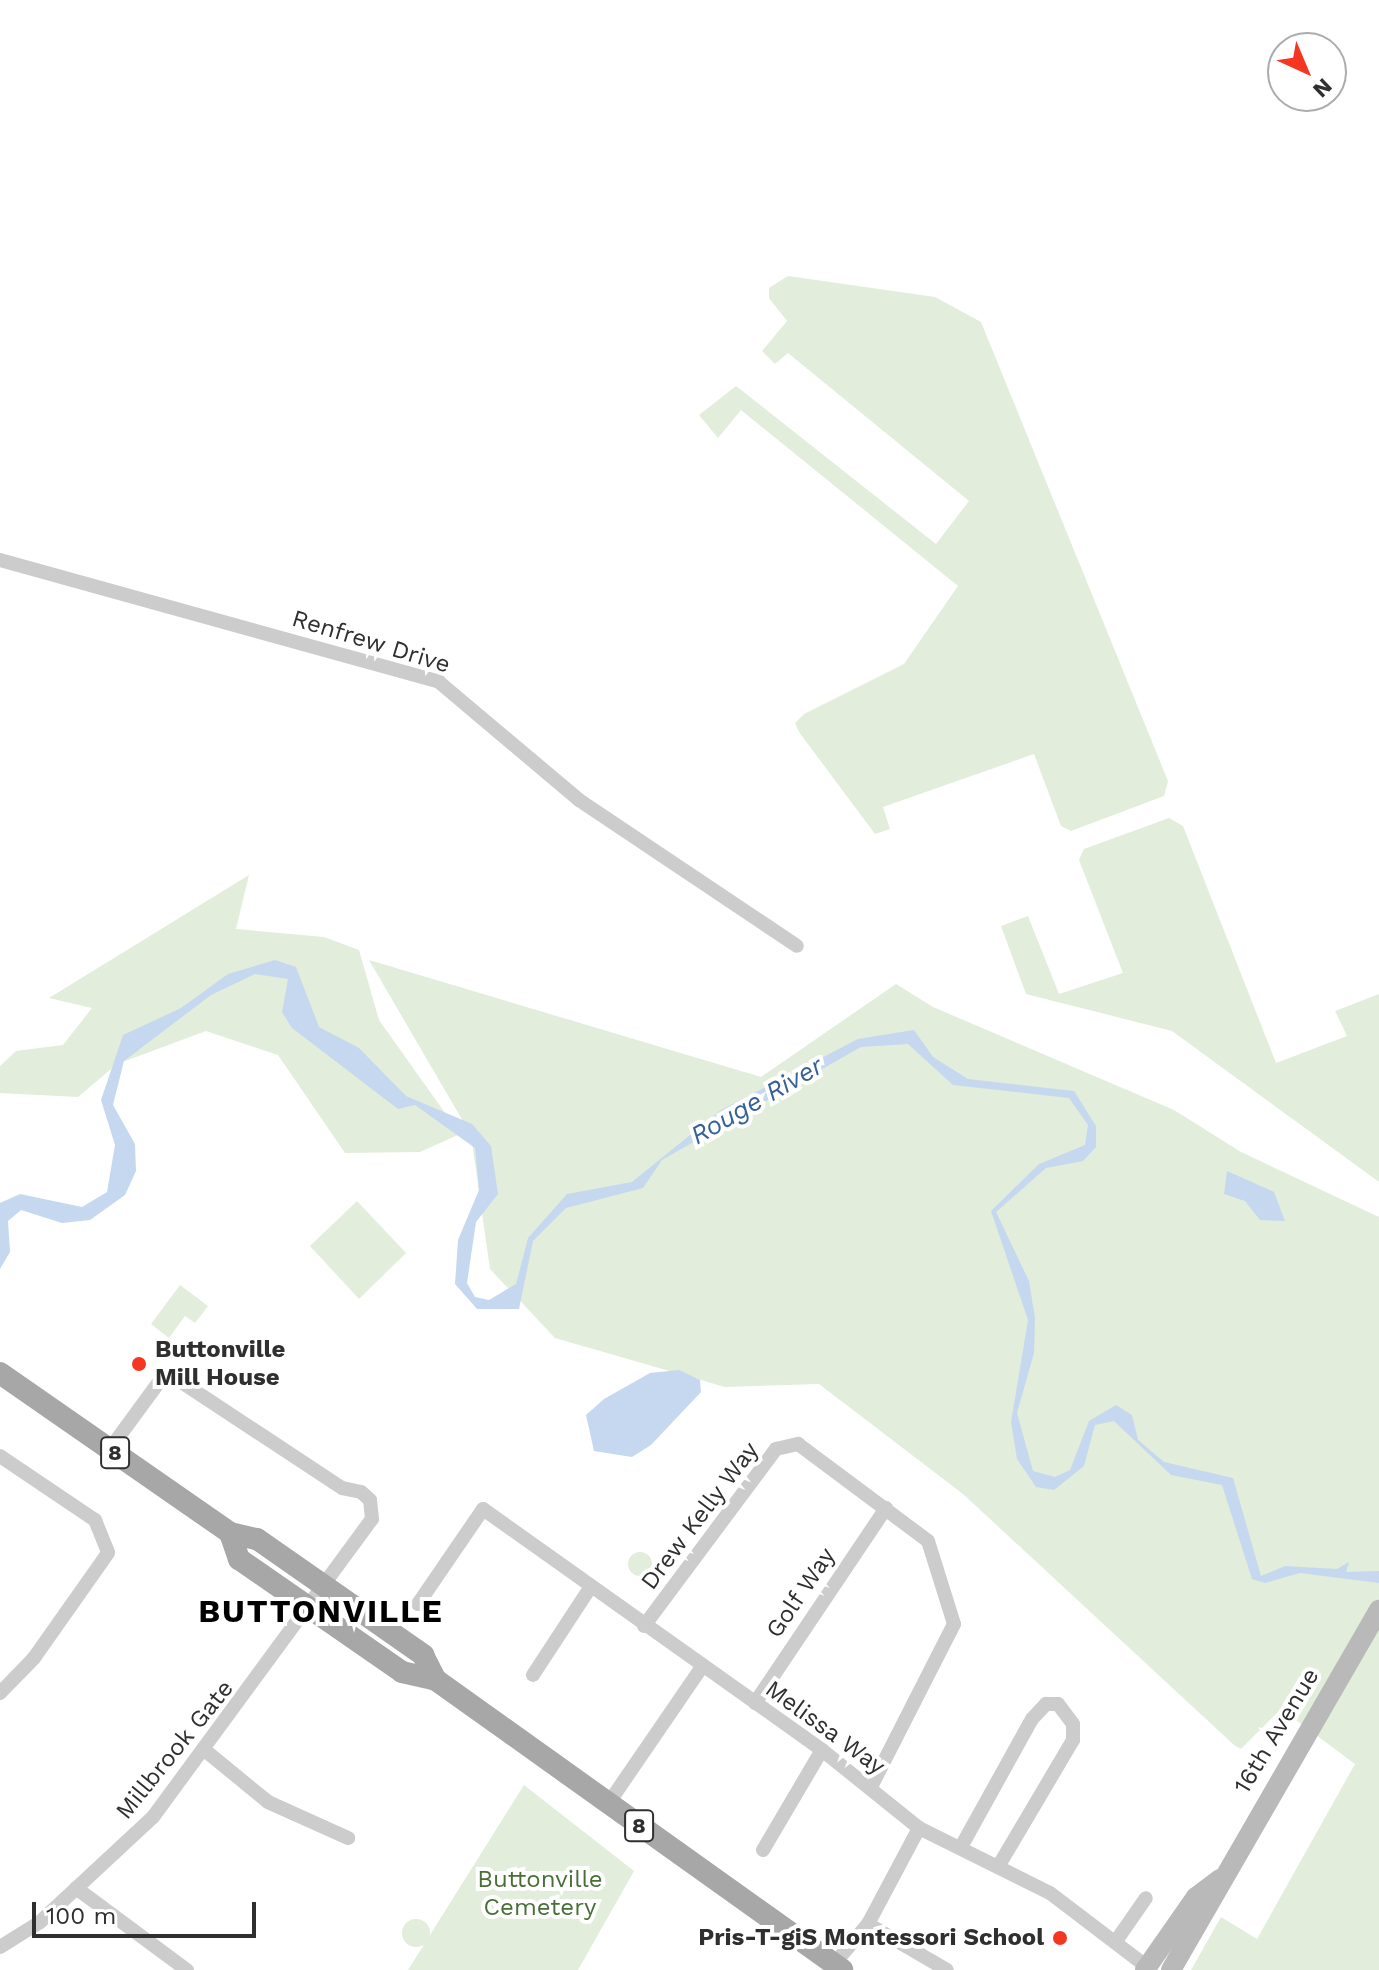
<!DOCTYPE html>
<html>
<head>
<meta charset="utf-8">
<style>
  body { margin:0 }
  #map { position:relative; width:1379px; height:1970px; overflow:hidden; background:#fff; font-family:"Work Sans",sans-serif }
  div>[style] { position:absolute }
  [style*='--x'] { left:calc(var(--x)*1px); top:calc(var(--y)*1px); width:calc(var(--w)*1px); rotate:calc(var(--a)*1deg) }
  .green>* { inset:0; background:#e2eddb }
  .round { border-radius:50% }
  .water>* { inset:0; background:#c5d8ef }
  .minor>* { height:14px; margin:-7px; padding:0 7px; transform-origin:7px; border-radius:7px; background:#ccc }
  .secondary>* { height:20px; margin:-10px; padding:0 10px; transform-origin:10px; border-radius:10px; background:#b9b9b9 }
  .primary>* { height:22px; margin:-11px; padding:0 11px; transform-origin:11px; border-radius:11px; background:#a7a7a7 }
  .dots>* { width:22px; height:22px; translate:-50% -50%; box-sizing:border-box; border:4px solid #fff; border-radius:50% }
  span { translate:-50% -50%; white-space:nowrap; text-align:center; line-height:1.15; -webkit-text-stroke:8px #fff; paint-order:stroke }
  .shield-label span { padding:2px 6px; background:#fff; border:2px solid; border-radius:6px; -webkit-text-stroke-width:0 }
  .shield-label { font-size:22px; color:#2f2f2f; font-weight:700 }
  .street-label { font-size:24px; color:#2f2f2f }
  .poi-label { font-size:24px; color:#2f2f2f; font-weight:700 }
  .left { translate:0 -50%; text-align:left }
  .right { translate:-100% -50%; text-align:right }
  .park-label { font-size:24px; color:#486f38 }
  .water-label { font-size:26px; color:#356198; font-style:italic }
  .district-label { font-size:32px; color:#000; font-weight:700; letter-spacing:2px }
  .north { position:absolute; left:1267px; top:32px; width:80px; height:80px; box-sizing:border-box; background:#fff; border:2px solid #acacac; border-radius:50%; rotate:136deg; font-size:22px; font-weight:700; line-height:32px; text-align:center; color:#2f2f2f }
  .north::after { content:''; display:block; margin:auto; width:28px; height:36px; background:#f53621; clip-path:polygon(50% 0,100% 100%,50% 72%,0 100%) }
  .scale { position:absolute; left:32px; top:1902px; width:224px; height:36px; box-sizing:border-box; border:4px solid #2f2f2f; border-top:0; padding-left:10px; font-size:24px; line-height:28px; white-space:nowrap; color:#2f2f2f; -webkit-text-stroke:6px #fff; paint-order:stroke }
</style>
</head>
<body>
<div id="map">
  <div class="green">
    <i style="clip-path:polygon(788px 276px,935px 297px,981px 322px,1168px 781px,1164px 796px,1071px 831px,1061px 826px,1034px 754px,883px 807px,890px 829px,875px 834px,799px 732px,795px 723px,804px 714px,904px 664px,958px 586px,741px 410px,718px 438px,699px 415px,736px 386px,936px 544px,969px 501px,788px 353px,775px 364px,762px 351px,787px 321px,769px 298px,769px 288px)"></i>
    <i style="clip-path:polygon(1169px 818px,1183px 826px,1276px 1063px,1347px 1036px,1335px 1011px,1379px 994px,1379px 1182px,1172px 1031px,1026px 994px,1001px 926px,1028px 916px,1059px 994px,1123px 973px,1079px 860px,1084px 849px)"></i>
    <i style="clip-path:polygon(249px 875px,236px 929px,324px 937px,359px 950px,379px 1020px,460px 1134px,420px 1152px,345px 1153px,278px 1055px,206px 1031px,117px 1064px,78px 1097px,0 1093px,0 1066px,16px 1051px,63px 1045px,92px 1008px,49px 998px)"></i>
    <i style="clip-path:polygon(369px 960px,761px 1077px,896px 984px,933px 1007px,1174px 1110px,1241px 1152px,1379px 1217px,1379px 1970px,1191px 1970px,1221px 1917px,1257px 1939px,1355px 1764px,1281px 1709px,1241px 1749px,1234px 1745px,963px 1494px,819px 1384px,725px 1387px,555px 1338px,490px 1269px,471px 1135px)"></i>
    <i style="clip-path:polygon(357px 1201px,406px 1253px,359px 1299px,310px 1246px)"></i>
    <i style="clip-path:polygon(180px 1285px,208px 1306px,195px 1323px,185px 1316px,169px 1338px,151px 1324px)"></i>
    <i class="round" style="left:628px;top:1552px;width:24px;height:24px"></i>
    <i style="clip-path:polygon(524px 1785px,634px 1871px,578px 1970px,408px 1970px)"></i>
    <i class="round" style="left:402px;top:1919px;width:28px;height:28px"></i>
  </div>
  <div class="water">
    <i style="clip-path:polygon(275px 960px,296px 967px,319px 1027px,359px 1048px,406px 1096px,472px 1124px,491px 1146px,498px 1194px,476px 1222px,467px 1283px,475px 1297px,489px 1300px,516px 1284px,528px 1238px,567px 1194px,632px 1182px,721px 1110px,858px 1039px,914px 1030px,933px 1057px,968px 1079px,1074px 1091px,1096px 1126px,1096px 1147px,1083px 1161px,1046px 1168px,996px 1212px,1029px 1281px,1035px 1318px,1034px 1353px,1017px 1413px,1033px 1471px,1055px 1477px,1070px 1470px,1089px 1421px,1116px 1405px,1132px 1415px,1138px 1440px,1164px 1462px,1233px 1478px,1261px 1576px,1285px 1566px,1337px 1569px,1349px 1562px,1346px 1572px,1379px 1571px,1379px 1583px,1300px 1573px,1265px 1583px,1252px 1579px,1222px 1485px,1171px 1475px,1114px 1421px,1095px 1425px,1084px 1466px,1054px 1490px,1036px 1487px,1017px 1459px,1011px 1422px,1028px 1320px,991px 1211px,1039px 1164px,1085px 1145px,1088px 1125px,1069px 1098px,953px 1085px,908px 1044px,861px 1047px,662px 1160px,643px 1188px,566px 1208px,533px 1241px,519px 1309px,477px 1309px,455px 1284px,458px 1240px,479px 1190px,475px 1148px,415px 1105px,398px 1109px,292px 1028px,282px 1012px,288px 979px,255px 974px,211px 995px,124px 1061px,113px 1105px,135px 1144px,136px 1171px,125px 1195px,90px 1220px,62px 1223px,21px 1210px,8px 1221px,10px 1252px,0 1269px,0 1203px,20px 1194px,82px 1207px,107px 1192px,115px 1145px,101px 1100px,123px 1035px,181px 1008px,228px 974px)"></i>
    <i style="clip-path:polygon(1227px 1171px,1274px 1192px,1285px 1221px,1260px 1220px,1245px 1201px,1224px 1194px)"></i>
    <i style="clip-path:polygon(679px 1370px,700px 1380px,701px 1392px,651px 1445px,632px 1457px,594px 1451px,586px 1415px,604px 1399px,650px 1373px)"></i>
  </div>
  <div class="minor">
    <i style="--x:0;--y:560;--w:456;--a:15.5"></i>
    <i style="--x:439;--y:682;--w:183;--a:40.1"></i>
    <i style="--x:579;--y:800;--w:262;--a:33.8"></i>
    <i style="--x:0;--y:1456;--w:115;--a:34"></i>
    <i style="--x:95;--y:1520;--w:35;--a:68"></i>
    <i style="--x:108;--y:1553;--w:128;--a:125.2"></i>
    <i style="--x:34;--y:1658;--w:49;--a:134.2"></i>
    <i style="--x:418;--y:1604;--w:115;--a:-55.6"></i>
    <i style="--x:483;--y:1509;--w:416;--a:35.4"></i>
    <i style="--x:822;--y:1750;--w:124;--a:38.8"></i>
    <i style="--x:919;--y:1828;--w:146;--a:26.4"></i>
    <i style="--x:1050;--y:1893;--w:122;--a:37.3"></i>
    <i style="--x:644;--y:1626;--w:221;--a:-53.3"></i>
    <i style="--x:776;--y:1449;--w:23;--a:-13"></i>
    <i style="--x:798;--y:1444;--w:162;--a:36.7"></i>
    <i style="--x:928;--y:1541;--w:87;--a:72.6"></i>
    <i style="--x:954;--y:1624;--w:183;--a:117"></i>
    <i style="--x:533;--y:1675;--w:104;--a:-56.8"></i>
    <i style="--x:755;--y:1703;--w:235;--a:-56.1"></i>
    <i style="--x:207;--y:1752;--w:79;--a:39.3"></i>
    <i style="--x:268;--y:1802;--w:88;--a:24.2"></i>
    <i style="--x:608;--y:1804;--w:165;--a:-55.6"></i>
    <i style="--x:961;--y:1847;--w:146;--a:-61"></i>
    <i style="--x:1032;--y:1719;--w:21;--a:-47"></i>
    <i style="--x:1046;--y:1704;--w:12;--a:0"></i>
    <i style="--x:1058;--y:1704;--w:25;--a:53"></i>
    <i style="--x:1073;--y:1724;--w:16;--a:90"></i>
    <i style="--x:1073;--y:1740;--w:147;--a:120.6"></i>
    <i style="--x:763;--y:1850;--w:116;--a:-59.5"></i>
    <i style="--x:76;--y:1888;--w:138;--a:36.5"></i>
    <i style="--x:868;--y:1924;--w:91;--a:30.2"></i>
    <i style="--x:1116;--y:1941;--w:52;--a:-55.1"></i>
    <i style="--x:0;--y:1947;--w:47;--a:-32"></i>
    <i style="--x:40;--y:1922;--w:154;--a:-42.9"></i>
    <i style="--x:153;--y:1817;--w:370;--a:-53.7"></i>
    <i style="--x:372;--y:1519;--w:19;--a:-96"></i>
    <i style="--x:370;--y:1500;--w:12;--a:-138"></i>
    <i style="--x:361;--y:1492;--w:19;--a:-168"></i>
    <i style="--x:342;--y:1488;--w:204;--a:-146.6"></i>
    <i style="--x:172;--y:1376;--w:14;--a:155"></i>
    <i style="--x:159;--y:1382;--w:83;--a:126.2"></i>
    <i style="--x:834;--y:1964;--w:52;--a:-49.6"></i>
    <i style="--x:868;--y:1924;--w:109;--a:-62"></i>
  </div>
  <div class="secondary">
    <i style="--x:1145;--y:1970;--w:89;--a:-55.1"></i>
    <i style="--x:1196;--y:1897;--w:30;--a:-37"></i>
    <i style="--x:1171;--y:1970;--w:416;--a:-60"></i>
  </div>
  <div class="primary">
    <i style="--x:0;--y:1373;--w:280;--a:34.8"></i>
    <i style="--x:230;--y:1533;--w:28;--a:13"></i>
    <i style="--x:257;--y:1539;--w:203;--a:34.9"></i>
    <i style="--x:423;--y:1655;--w:28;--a:63"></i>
    <i style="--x:230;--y:1533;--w:28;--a:71"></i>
    <i style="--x:239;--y:1559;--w:198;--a:34.7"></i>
    <i style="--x:402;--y:1672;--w:35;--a:13"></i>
    <i style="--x:436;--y:1680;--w:499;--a:35.5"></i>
  </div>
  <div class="dots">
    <i style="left:139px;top:1364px;background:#f53621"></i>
    <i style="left:1060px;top:1938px;background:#f53621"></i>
  </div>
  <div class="shield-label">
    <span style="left:115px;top:1453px">8</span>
    <span style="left:639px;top:1826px">8</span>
  </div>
  <div class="street-label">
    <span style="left:371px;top:642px;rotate:17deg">Renfrew Drive</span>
    <span style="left:700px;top:1516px;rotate:-53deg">Drew Kelly Way</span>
    <span style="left:801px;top:1593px;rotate:-56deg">Golf Way</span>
    <span style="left:825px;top:1728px;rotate:36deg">Melissa Way</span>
    <span style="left:1277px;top:1731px;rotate:-59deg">16th Avenue</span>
    <span style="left:175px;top:1750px;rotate:-51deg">Millbrook Gate</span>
  </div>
  <div class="poi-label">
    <span class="left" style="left:155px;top:1364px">Buttonville<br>Mill House</span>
    <span class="right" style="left:1044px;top:1938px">Pris-T-giS Montessori School</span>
  </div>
  <div class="park-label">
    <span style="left:540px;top:1894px">Buttonville<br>Cemetery</span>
  </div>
  <div class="water-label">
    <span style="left:757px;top:1101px;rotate:-30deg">Rouge River</span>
  </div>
  <div class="district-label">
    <span style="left:321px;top:1611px">BUTTONVILLE</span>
  </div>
  <div class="north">N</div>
  <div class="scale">100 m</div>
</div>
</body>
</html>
